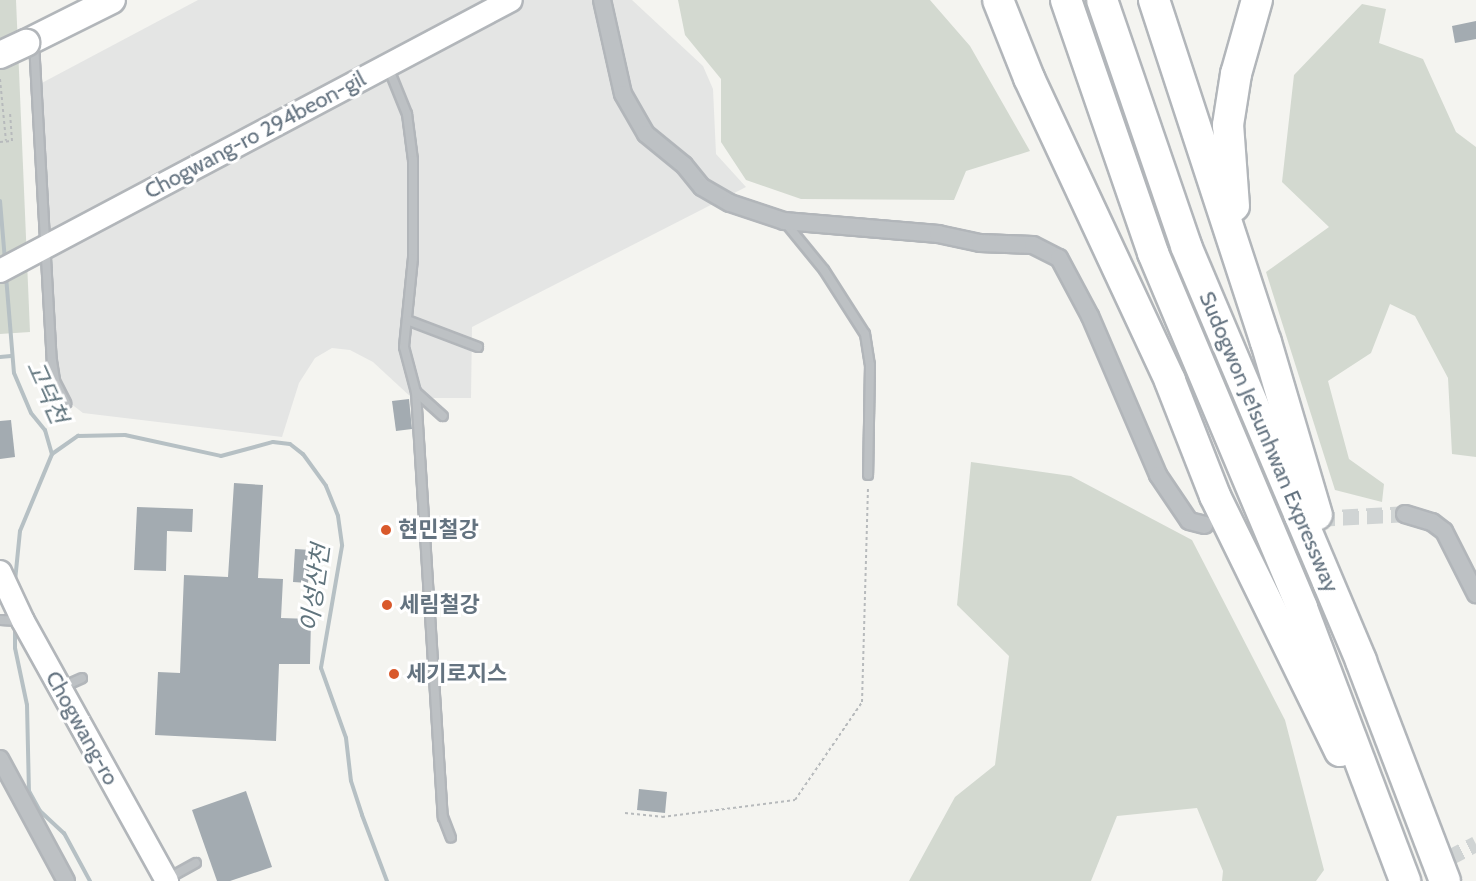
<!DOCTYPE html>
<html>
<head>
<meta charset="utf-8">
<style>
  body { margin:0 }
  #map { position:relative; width:1476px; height:881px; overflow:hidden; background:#f4f4f0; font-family:Cabin,"Noto Sans KR",sans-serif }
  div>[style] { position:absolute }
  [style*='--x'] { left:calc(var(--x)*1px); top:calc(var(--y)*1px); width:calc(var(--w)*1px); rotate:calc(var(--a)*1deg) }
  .built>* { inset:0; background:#e4e5e4 }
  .green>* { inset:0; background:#d3d9d0 }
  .stream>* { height:4px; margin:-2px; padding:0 2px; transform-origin:2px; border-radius:2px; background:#b6c0c4 }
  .building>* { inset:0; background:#a3abb1 }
  .street-tunnel>* { height:16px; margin-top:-8px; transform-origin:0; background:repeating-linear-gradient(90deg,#d0d4d4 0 16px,transparent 0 24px) }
  .path>* { height:2px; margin-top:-1px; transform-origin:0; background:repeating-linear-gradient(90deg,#b7babc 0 3px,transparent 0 6px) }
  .roads { filter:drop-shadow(2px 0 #b2b6ba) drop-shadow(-2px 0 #b2b6ba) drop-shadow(0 2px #b2b6ba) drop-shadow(0 -2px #b2b6ba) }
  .lane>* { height:8px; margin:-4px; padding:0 4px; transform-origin:4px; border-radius:4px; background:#bdc1c4 }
  .street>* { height:16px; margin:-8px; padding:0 8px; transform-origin:8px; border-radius:8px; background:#bdc1c4 }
  .secondary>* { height:22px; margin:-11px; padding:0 11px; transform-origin:11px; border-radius:11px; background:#fff }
  .primary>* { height:26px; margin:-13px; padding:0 13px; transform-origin:13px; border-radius:13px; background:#fff }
  .highway>* { height:30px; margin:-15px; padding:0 15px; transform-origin:15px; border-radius:15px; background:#fff }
  .bridges { filter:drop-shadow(2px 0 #b2b6ba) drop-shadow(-2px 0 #b2b6ba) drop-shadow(0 2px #b2b6ba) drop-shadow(0 -2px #b2b6ba) }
  .primary-bridge>* { height:26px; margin:-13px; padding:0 13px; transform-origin:13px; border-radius:13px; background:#fff }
  .dots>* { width:16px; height:16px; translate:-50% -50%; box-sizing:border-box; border:3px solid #fff; border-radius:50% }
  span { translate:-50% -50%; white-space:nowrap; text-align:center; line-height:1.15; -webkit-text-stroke:6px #fff; paint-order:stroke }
  .street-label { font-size:22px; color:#647380 }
  .poi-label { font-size:22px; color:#647380; font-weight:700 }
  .left { translate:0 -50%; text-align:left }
  .water-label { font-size:24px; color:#60747d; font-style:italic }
</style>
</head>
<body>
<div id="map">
  <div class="built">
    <i style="clip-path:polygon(198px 0,632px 0,703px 66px,713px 89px,716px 154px,746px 187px,472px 327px,471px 398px,412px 398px,373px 362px,350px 350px,332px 348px,315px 358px,299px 383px,282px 437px,83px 413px,70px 403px,59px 383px,55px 362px,38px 85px)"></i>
  </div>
  <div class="green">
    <i style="clip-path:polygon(0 0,16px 0,30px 332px,0 334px)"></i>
    <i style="clip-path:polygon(678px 0,930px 0,970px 46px,1030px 151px,966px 171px,954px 200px,801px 199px,746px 180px,721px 142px,721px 79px,685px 35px)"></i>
    <i style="clip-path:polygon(1362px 4px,1386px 9px,1379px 43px,1423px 59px,1456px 132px,1476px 147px,1476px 457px,1452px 454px,1448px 378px,1415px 316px,1390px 304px,1371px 353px,1328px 381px,1349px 459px,1384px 484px,1382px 502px,1335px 490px,1266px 272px,1329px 227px,1282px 182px,1294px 75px)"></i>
    <i style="clip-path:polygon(971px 462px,1071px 476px,1192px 540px,1285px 720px,1324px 870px,1316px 881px,1222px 881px,1223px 871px,1197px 808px,1117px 816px,1091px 881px,909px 881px,955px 797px,995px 765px,1009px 656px,957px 605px)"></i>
  </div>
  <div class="stream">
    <i style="--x:0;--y:201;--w:59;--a:85.2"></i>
    <i style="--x:6;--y:276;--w:97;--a:85.3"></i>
    <i style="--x:14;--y:373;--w:43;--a:67"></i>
    <i style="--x:31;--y:413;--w:22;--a:51"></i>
    <i style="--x:45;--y:430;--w:25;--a:74"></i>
    <i style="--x:0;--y:357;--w:11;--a:-5"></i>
    <i style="--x:52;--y:454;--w:32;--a:-35"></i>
    <i style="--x:78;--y:436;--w:47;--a:-1.2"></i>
    <i style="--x:125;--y:435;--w:98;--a:12.3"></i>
    <i style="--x:221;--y:456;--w:54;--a:-15.1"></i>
    <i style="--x:273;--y:442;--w:17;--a:7"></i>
    <i style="--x:290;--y:444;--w:16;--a:38"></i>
    <i style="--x:303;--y:454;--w:39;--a:54"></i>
    <i style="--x:326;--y:486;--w:32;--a:68"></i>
    <i style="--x:338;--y:516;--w:30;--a:82"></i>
    <i style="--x:342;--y:546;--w:124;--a:99.8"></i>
    <i style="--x:321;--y:668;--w:74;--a:70.3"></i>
    <i style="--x:346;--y:738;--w:43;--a:83.4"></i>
    <i style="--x:351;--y:781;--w:36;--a:72"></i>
    <i style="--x:362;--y:815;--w:71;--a:69.3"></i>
    <i style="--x:15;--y:581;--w:50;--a:-84.3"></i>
    <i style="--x:20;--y:531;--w:83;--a:-67.4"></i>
    <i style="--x:15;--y:625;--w:23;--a:90"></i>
    <i style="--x:15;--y:648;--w:58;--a:78.1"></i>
    <i style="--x:27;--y:705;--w:86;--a:88.7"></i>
    <i style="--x:29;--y:791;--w:23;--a:61"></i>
    <i style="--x:40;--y:811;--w:33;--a:43"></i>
    <i style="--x:64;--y:833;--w:55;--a:61.6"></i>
  </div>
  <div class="building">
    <i style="clip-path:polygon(1476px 21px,1476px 39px,1455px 43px,1452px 26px)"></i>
    <i style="clip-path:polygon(409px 399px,412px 429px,396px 431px,392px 401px)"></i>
    <i style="clip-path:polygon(11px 420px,15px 457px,0 459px,0 421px)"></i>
    <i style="clip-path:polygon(234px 483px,263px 485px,258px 578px,283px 579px,281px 618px,311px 619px,310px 664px,279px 664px,276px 741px,155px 735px,158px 672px,180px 673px,184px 575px,228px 577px)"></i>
    <i style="clip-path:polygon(137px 507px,193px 509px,192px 532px,167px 531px,166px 571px,134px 570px)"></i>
    <i style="clip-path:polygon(295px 549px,311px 550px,308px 583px,293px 582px)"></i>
    <i style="clip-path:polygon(639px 789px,667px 792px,665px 813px,637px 810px)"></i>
    <i style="clip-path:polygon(246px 791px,272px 867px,230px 881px,217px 881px,192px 810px)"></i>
  </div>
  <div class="street-tunnel">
    <i style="--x:1223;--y:524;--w:182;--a:-3.1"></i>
    <i style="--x:1405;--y:881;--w:80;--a:-27.5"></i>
  </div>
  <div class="path">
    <i style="--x:0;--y:79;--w:62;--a:84.5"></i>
    <i style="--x:0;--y:142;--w:12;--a:-5"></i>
    <i style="--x:12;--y:141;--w:28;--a:-94"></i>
    <i style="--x:625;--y:813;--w:37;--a:6"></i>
    <i style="--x:662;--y:817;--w:134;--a:-7.3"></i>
    <i style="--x:795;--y:800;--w:119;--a:-55.6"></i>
    <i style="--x:862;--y:702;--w:215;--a:-88.4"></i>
  </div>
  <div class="roads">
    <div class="lane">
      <i style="--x:34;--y:43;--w:319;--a:86.8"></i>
      <i style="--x:52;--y:361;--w:20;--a:81"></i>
      <i style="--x:55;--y:381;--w:25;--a:63"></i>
      <i style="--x:388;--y:67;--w:51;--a:68"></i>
      <i style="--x:407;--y:114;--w:46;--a:82.6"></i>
      <i style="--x:413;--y:160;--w:98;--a:90"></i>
      <i style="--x:413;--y:258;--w:89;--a:95.8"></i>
      <i style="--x:404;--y:347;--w:47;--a:75.1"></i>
      <i style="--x:416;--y:392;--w:426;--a:86.4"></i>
      <i style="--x:443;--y:817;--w:22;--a:69"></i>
      <i style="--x:784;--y:221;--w:63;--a:50.8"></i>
      <i style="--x:824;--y:270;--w:76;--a:57.4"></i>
      <i style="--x:865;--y:334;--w:31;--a:81"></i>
      <i style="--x:870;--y:365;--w:110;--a:91"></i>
      <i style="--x:407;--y:320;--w:76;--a:20.8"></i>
      <i style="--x:416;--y:392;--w:36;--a:42"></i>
      <i style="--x:0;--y:620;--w:21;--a:3"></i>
      <i style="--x:60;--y:688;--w:24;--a:-24"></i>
      <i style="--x:167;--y:879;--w:33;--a:-29"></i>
    </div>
    <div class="street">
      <i style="--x:602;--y:0;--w:96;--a:77.4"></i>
      <i style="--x:623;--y:94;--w:46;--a:60.1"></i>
      <i style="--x:646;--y:134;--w:49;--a:39.2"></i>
      <i style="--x:684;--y:165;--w:28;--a:51"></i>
      <i style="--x:702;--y:187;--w:32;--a:30"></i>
      <i style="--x:730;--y:203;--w:57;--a:18.4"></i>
      <i style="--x:784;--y:221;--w:155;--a:4.8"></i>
      <i style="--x:938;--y:234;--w:43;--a:12.1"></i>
      <i style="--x:980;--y:243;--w:53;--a:2.2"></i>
      <i style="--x:1033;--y:245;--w:29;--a:27"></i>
      <i style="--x:1059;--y:258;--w:66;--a:61.9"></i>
      <i style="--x:1090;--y:316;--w:173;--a:66.8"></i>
      <i style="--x:1158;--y:475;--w:55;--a:56"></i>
      <i style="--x:1189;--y:521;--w:16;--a:14"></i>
      <i style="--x:1405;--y:514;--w:28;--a:17"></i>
      <i style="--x:1432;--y:522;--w:15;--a:37"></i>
      <i style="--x:1444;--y:531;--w:71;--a:63.1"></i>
      <i style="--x:0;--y:759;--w:139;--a:61.6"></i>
    </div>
    <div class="secondary">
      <i style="--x:0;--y:271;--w:578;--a:-27.94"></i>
      <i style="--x:0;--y:572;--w:54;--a:64.9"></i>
      <i style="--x:23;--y:621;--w:297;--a:61"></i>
    </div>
    <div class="primary">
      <i style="--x:26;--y:43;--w:96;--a:-26.6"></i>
    </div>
    <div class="highway">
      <i style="--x:998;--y:0;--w:84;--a:68.3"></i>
      <i style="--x:1029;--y:78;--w:334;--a:65"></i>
      <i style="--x:1170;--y:381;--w:123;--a:68.6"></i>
      <i style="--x:1215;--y:496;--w:284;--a:63.9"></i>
      <i style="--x:1066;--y:0;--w:268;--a:71"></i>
      <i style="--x:1153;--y:253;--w:385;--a:67.2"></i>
      <i style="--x:1302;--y:608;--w:292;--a:69.3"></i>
      <i style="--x:1102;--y:0;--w:260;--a:71.1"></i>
      <i style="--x:1186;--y:246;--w:450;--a:67.1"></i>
      <i style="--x:1361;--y:661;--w:235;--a:69.1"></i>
      <i style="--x:1154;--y:0;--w:360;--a:71.9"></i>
      <i style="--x:1266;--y:342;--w:180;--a:73.6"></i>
      <i style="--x:1234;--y:206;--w:81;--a:-94.2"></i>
      <i style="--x:1228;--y:125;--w:52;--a:-81.1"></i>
      <i style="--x:1236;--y:74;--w:77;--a:-74.2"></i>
    </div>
  </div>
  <div class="bridges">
    <div class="primary-bridge">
      <i style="--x:0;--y:55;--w:29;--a:-25"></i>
    </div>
  </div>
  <div class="dots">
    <i style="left:386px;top:530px;background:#d9592b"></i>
    <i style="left:387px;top:605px;background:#d9592b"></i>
    <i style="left:394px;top:674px;background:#d9592b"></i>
  </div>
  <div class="street-label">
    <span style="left:255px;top:135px;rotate:-28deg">Chogwang-ro 294beon-gil</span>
    <span style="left:1269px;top:442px;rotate:67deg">Sudogwon Je1sunhwan Expressway</span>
    <span style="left:82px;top:728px;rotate:61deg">Chogwang-ro</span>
  </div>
  <div class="poi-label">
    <span class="left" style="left:398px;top:530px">현민철강</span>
    <span class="left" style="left:399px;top:605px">세림철강</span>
    <span class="left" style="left:406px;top:674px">세기로지스</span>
  </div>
  <div class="water-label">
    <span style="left:47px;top:392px;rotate:66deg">고덕천</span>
    <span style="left:315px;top:588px;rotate:-82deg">이성산천</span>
  </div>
</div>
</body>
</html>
